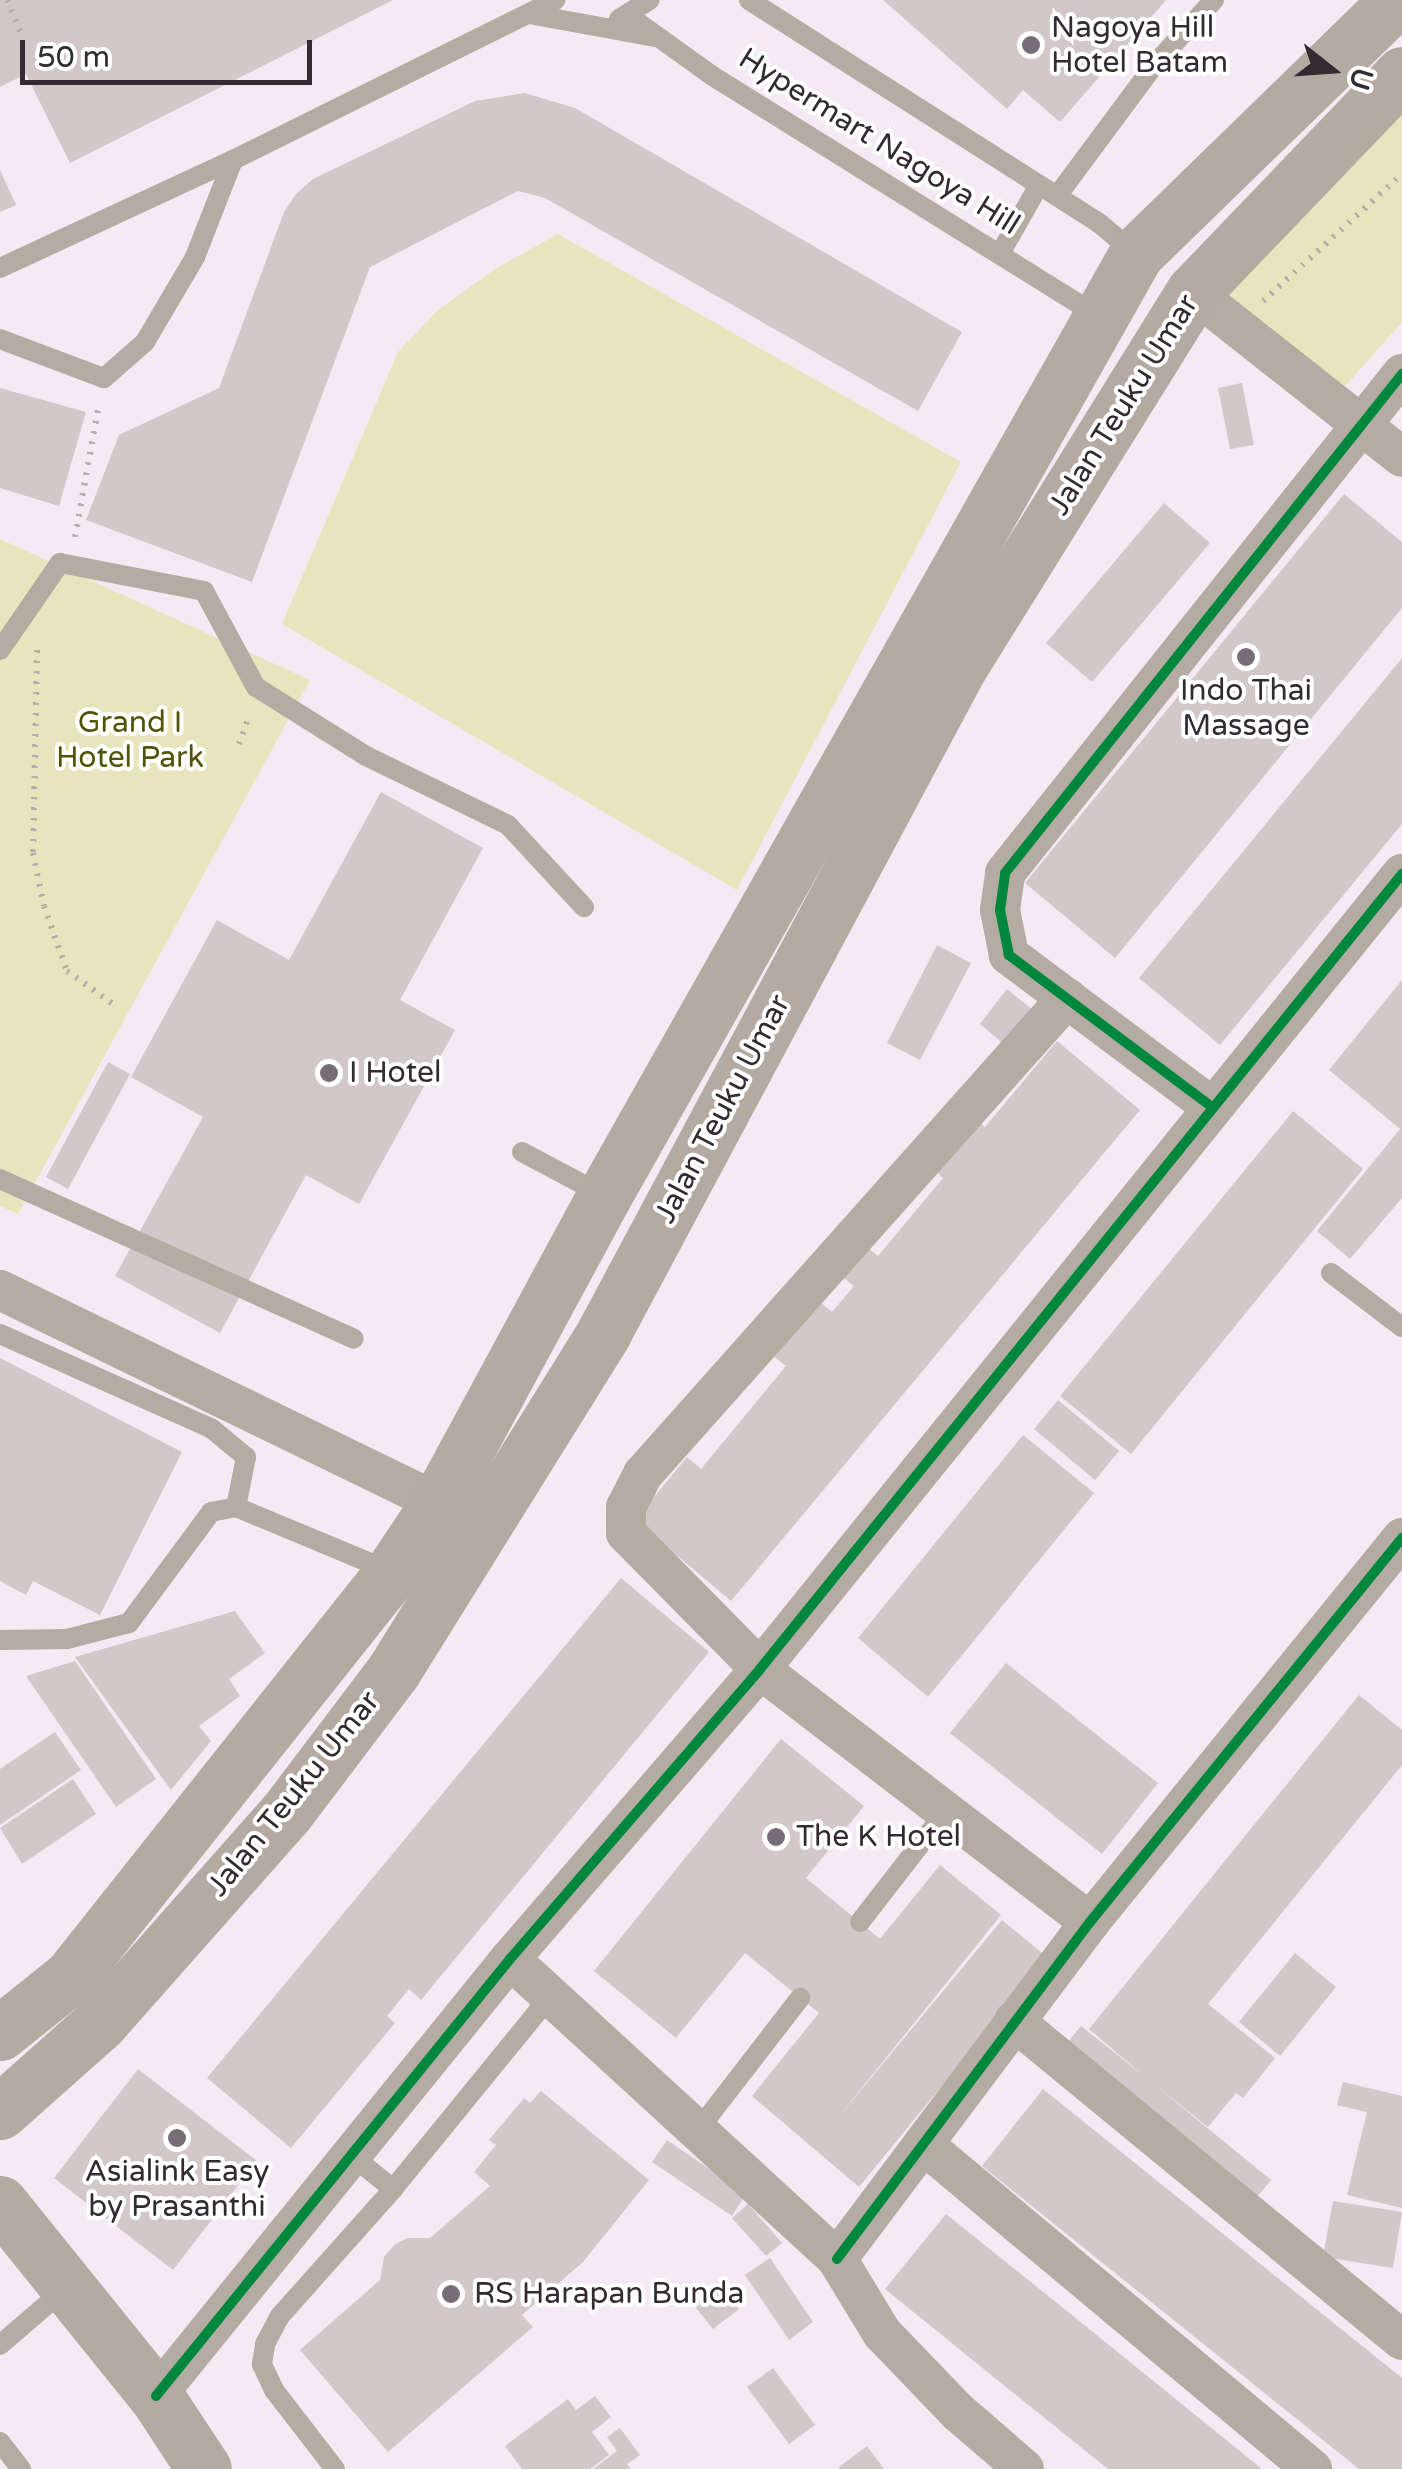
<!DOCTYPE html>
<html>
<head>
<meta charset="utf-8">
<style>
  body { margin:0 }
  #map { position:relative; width:1402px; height:2469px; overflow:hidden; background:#f5e9f4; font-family:"Varela Round",sans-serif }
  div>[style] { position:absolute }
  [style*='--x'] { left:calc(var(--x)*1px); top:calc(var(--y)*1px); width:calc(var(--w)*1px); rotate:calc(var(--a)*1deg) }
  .green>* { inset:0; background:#e8e5be }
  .building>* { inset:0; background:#d2c7c9 }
  .path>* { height:6px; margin-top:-3px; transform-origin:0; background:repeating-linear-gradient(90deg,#b5aead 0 2.5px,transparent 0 10.5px) }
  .lane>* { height:20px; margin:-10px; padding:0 10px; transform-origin:10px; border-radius:10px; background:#b4aca3 }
  .street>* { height:40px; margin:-20px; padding:0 20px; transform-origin:20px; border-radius:20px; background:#b4aca3 }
  .secondary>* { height:55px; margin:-27.5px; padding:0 27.5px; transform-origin:27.5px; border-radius:27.5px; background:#b4aaa2 }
  .cycleway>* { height:10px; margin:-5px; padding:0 5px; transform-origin:5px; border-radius:5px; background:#00873e }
  .dots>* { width:28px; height:28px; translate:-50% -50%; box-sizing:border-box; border:5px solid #fff; border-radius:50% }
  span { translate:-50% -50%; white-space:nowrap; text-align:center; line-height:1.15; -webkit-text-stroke:8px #fff; paint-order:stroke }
  .poi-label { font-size:30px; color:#332a32 }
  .left { translate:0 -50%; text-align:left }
  .street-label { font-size:30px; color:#332a32 }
  .park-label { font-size:30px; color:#515309 }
  .north { position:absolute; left:1282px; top:20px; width:100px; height:100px; -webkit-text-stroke:8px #fff; paint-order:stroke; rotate:107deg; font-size:28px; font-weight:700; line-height:40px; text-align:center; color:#332a32 }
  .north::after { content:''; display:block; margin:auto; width:35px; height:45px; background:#332a32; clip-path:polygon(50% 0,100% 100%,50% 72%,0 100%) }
  .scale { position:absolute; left:20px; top:40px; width:292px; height:45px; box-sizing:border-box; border:5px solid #332a32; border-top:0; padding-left:12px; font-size:30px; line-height:35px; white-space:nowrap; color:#332a32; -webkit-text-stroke:8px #fff; paint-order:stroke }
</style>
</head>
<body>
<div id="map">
  <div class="green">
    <i style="clip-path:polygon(1402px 97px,1402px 322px,1332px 401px,1193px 292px)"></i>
    <i style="clip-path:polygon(558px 234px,961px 462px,737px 890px,282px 624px,398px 352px,438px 310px,495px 269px)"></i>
    <i style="clip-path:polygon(0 539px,310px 680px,18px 1214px,0 1206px)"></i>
  </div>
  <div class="building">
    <i style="clip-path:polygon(0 0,393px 0,70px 163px,26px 74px,0 87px)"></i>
    <i style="clip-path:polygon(883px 0,1166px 0,1060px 122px,1023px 90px,1007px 109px)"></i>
    <i style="clip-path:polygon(525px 93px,575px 108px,962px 332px,918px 411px,545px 198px,518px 191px,370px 267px,252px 582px,86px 520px,119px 435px,219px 388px,284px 212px,296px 194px,313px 179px,475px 101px)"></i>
    <i style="clip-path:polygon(0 170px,16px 205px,0 212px)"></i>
    <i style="clip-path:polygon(1242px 383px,1254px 445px,1230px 449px,1218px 388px)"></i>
    <i style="clip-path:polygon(0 388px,86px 412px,59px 506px,0 488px)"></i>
    <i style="clip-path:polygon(1344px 494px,1402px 542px,1402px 608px,1115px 958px,1025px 883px)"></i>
    <i style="clip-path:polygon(1164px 503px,1210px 543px,1092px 682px,1046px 643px)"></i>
    <i style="clip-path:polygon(1402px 658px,1402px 824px,1220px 1045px,1139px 978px)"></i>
    <i style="clip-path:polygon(381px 792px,483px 848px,400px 1000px,455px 1030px,359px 1204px,306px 1175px,220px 1333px,115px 1276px,203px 1117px,131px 1077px,217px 920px,289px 960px)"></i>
    <i style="clip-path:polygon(937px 945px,971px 963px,920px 1060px,887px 1043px)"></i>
    <i style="clip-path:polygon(1402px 980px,1402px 1198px,1350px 1259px,1317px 1231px,1400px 1129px,1329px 1070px)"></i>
    <i style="clip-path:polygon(1007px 989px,1034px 1011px,1006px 1046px,980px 1024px)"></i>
    <i style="clip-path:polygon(1057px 1041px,1140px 1110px,731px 1601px,635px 1520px,687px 1457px,701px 1469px,786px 1366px,762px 1347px,808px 1292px,832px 1312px,854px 1286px,836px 1272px,861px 1242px,878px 1256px,943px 1178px,932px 1168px,974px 1118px,985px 1127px)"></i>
    <i style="clip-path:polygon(108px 1062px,130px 1074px,68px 1189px,46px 1177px)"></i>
    <i style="clip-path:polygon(1293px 1111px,1363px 1169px,1131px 1454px,1060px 1396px)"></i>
    <i style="clip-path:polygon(0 1358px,182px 1452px,100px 1615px,33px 1581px,26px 1595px,0 1581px)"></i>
    <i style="clip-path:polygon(1058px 1400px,1119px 1451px,1095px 1480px,1034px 1429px)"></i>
    <i style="clip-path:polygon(1023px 1435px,1094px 1493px,928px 1697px,858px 1638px)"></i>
    <i style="clip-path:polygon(621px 1578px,709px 1652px,421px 2000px,409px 1989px,387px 2016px,395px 2023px,291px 2148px,207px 2078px)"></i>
    <i style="clip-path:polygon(235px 1611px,265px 1653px,229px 1679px,240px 1696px,199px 1726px,211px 1741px,171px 1790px,75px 1657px)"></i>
    <i style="clip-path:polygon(75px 1661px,156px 1779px,116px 1807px,26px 1676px)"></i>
    <i style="clip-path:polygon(1006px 1663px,1158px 1783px,1102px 1854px,950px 1733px)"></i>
    <i style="clip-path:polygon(1359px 1695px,1402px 1730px,1402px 1765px,1208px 2004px,1275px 2058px,1243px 2098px,1236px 2093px,1208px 2127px,1150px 2081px,1271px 2180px,1251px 2204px,1067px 2043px,1081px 2026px,1144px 2076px,1089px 2029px)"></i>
    <i style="clip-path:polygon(55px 1732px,81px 1770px,0 1825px,0 1769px)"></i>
    <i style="clip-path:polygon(781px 1739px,864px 1806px,806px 1878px,880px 1939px,940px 1865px,1001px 1915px,832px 2125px,1002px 1920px,1047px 1957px,859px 2187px,752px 2096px,819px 2013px,745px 1953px,676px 2038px,594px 1971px)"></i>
    <i style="clip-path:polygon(73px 1779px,96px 1814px,22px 1864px,0 1828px)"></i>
    <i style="clip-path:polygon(1295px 1953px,1336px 1987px,1280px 2056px,1239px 2022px)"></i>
    <i style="clip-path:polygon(138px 2069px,257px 2161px,173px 2270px,54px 2178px)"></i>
    <i style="clip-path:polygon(1343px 2082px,1402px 2096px,1402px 2208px,1347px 2195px,1367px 2112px,1337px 2105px)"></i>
    <i style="clip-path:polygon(1043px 2089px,1402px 2378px,1402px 2469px,1359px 2469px,982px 2166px)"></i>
    <i style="clip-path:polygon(541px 2091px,649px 2180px,583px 2262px,522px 2315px,533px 2327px,388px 2452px,300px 2350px,380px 2280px,384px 2257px,394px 2245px,407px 2238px,430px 2238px,490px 2186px,474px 2172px,496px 2145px,489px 2140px,524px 2098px,530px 2103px)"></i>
    <i style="clip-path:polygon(667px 2140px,746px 2194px,732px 2216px,652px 2162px)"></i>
    <i style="clip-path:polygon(1333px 2201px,1402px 2212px,1393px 2268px,1323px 2257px)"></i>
    <i style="clip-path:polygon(748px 2204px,782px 2243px,766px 2256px,732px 2218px)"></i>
    <i style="clip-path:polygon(946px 2214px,1062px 2307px,1262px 2469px,1108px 2469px,1001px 2383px,885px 2289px)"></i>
    <i style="clip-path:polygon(770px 2258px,813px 2322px,789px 2340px,745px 2275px)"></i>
    <i style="clip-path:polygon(717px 2282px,739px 2309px,713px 2329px,691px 2302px)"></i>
    <i style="clip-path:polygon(773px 2368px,815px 2425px,789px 2444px,747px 2387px)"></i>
    <i style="clip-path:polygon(595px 2396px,611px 2417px,592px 2432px,609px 2455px,590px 2469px,522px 2469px,505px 2446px,568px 2399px,576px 2410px)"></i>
    <i style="clip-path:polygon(620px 2428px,640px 2455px,627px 2464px,631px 2469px,593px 2469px,617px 2451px,607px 2437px)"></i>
    <i style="clip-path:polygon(867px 2446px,884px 2469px,840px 2469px,839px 2467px)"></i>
  </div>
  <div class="path">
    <i style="--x:7;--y:0;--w:38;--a:67"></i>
    <i style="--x:1263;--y:301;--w:188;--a:-42.4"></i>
    <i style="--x:75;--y:537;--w:135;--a:-79.8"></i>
    <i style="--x:37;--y:650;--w:203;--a:91.1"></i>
    <i style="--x:33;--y:853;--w:54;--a:78.3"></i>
    <i style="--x:44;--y:906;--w:69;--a:70.5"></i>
    <i style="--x:67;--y:971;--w:57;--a:35.7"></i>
    <i style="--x:239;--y:744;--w:29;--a:-70"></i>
  </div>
  <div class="lane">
    <i style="--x:749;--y:0;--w:415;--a:32.5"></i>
    <i style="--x:1099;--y:223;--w:48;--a:40"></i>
    <i style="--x:529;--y:14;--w:128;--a:10.3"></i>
    <i style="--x:629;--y:16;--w:101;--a:35.7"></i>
    <i style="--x:711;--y:75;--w:456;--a:31.9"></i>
    <i style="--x:619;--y:19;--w:36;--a:-32"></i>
    <i style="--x:1057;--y:196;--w:164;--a:-53.4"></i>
    <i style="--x:1155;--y:64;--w:87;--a:-47.3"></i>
    <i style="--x:1001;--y:252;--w:77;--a:-60.4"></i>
    <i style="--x:0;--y:268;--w:257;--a:-24.9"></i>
    <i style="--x:233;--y:160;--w:360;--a:-26.4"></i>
    <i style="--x:0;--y:339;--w:111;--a:20.6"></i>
    <i style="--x:104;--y:378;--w:55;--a:-41.3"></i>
    <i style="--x:145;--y:342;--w:99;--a:-59.5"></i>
    <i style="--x:195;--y:257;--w:104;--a:-68.6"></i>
    <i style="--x:0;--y:650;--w:106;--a:-55.4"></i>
    <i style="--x:60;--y:563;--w:147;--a:11"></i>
    <i style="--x:204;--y:591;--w:109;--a:61.6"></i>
    <i style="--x:256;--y:687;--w:130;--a:32.1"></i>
    <i style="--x:366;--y:756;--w:158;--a:25.9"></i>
    <i style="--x:508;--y:825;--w:112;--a:47.2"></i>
    <i style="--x:522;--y:1152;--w:92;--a:28"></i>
    <i style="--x:0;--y:1179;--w:388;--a:24.3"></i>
    <i style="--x:1331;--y:1273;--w:89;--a:37.3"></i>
    <i style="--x:0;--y:1334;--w:232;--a:24.1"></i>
    <i style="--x:212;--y:1429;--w:44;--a:39.5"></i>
    <i style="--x:246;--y:1457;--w:51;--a:101.3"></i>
    <i style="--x:0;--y:1640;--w:67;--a:-0.9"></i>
    <i style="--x:67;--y:1639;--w:64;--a:-14.5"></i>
    <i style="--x:129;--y:1623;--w:138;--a:-53.5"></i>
    <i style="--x:211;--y:1512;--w:25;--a:-11"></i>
    <i style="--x:236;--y:1507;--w:167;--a:22.6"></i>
    <i style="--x:860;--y:1922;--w:142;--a:-52.2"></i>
    <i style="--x:698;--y:2130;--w:167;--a:-52.3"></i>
    <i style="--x:351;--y:2155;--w:54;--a:39"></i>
    <i style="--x:393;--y:2189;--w:250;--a:-50.8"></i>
    <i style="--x:0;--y:2345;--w:87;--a:-40.8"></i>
    <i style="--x:0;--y:2442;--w:34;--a:52"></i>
    <i style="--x:335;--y:2469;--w:100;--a:-127.7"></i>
    <i style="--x:274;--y:2390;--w:29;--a:-115"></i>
    <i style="--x:262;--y:2364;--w:20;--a:-81"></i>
    <i style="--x:265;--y:2344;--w:32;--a:-62"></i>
    <i style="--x:280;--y:2316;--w:170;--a:-48.3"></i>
  </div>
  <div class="street">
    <i style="--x:1193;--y:292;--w:266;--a:38.3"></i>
    <i style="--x:1067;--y:998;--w:637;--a:131.69"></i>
    <i style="--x:643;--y:1474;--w:37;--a:117"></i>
    <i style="--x:626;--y:1507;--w:26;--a:90"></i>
    <i style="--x:626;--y:1533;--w:191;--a:45.4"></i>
    <i style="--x:760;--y:1669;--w:416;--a:37.5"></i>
    <i style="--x:1212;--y:1107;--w:254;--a:-143.2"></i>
    <i style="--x:1009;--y:955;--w:46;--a:-101.3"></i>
    <i style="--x:1000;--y:910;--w:37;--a:-82"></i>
    <i style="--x:1005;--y:873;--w:638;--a:-51.49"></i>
    <i style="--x:0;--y:1290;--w:487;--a:25.9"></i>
    <i style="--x:510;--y:1959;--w:444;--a:42.5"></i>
    <i style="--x:837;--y:2259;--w:87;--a:58.7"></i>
    <i style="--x:882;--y:2333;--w:110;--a:46.1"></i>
    <i style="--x:958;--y:2412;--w:87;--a:40.8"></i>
    <i style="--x:1014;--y:2021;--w:502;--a:39.43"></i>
    <i style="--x:923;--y:2144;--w:507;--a:39.88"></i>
    <i style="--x:837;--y:2259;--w:421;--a:-53.1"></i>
    <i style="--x:1090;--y:1922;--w:495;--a:-50.9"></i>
    <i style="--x:156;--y:2396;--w:562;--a:-50.99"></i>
    <i style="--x:510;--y:1959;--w:383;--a:-49.2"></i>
    <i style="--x:760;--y:1669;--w:1022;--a:-51.08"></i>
  </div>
  <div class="secondary">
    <i style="--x:0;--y:2033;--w:90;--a:-38.7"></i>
    <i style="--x:70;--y:1977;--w:517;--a:-51.51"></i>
    <i style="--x:392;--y:1572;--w:83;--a:-56.3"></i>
    <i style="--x:438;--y:1503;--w:349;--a:-61.6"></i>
    <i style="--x:604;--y:1196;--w:1082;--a:-60.54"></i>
    <i style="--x:1136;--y:254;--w:364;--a:-44.2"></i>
    <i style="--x:0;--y:2112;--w:134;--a:-41.7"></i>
    <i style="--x:100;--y:2023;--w:281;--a:-48.5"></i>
    <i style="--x:286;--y:1813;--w:179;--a:-52.9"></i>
    <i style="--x:394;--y:1670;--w:398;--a:-58.1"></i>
    <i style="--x:604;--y:1332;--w:753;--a:-61.87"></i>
    <i style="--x:959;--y:668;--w:443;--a:-58.1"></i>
    <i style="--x:1193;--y:292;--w:302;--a:-46.2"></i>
    <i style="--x:0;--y:2203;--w:248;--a:51.1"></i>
    <i style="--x:156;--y:2396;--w:87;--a:56.7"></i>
  </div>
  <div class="cycleway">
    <i style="--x:1212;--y:1107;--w:254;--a:-143.2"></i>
    <i style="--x:1009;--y:955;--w:46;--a:-101.3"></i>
    <i style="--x:1000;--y:910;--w:37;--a:-82"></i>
    <i style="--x:1005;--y:873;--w:638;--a:-51.49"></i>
    <i style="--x:837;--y:2259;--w:421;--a:-53.1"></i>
    <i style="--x:1090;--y:1922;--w:495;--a:-50.9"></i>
    <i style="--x:156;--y:2396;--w:562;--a:-50.99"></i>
    <i style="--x:510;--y:1959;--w:383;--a:-49.2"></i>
    <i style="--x:760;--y:1669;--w:1022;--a:-51.08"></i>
  </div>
  <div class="dots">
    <i style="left:1031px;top:45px;background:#776d76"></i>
    <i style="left:1246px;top:657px;background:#776d76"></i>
    <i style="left:329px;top:1073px;background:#776d76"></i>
    <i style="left:776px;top:1837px;background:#776d76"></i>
    <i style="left:177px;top:2138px;background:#776d76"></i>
    <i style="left:451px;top:2294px;background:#776d76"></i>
  </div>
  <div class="poi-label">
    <span class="left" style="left:1051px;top:45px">Nagoya Hill<br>Hotel Batam</span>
    <span style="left:1246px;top:708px">Indo Thai<br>Massage</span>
    <span class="left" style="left:349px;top:1073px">I Hotel</span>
    <span class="left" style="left:796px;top:1837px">The K Hotel</span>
    <span style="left:177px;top:2189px">Asialink Easy<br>by Prasanthi</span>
    <span class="left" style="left:474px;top:2294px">RS Harapan Bunda</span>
  </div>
  <div class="street-label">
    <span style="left:879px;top:142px;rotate:32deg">Hypermart Nagoya Hill</span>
    <span style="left:1124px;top:405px;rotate:-58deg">Jalan Teuku Umar</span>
    <span style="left:723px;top:1109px;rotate:-62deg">Jalan Teuku Umar</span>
    <span style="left:294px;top:1794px;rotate:-51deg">Jalan Teuku Umar</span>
  </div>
  <div class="park-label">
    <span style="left:130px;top:740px">Grand I<br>Hotel Park</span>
  </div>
  <div class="north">U</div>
  <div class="scale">50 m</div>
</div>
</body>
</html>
